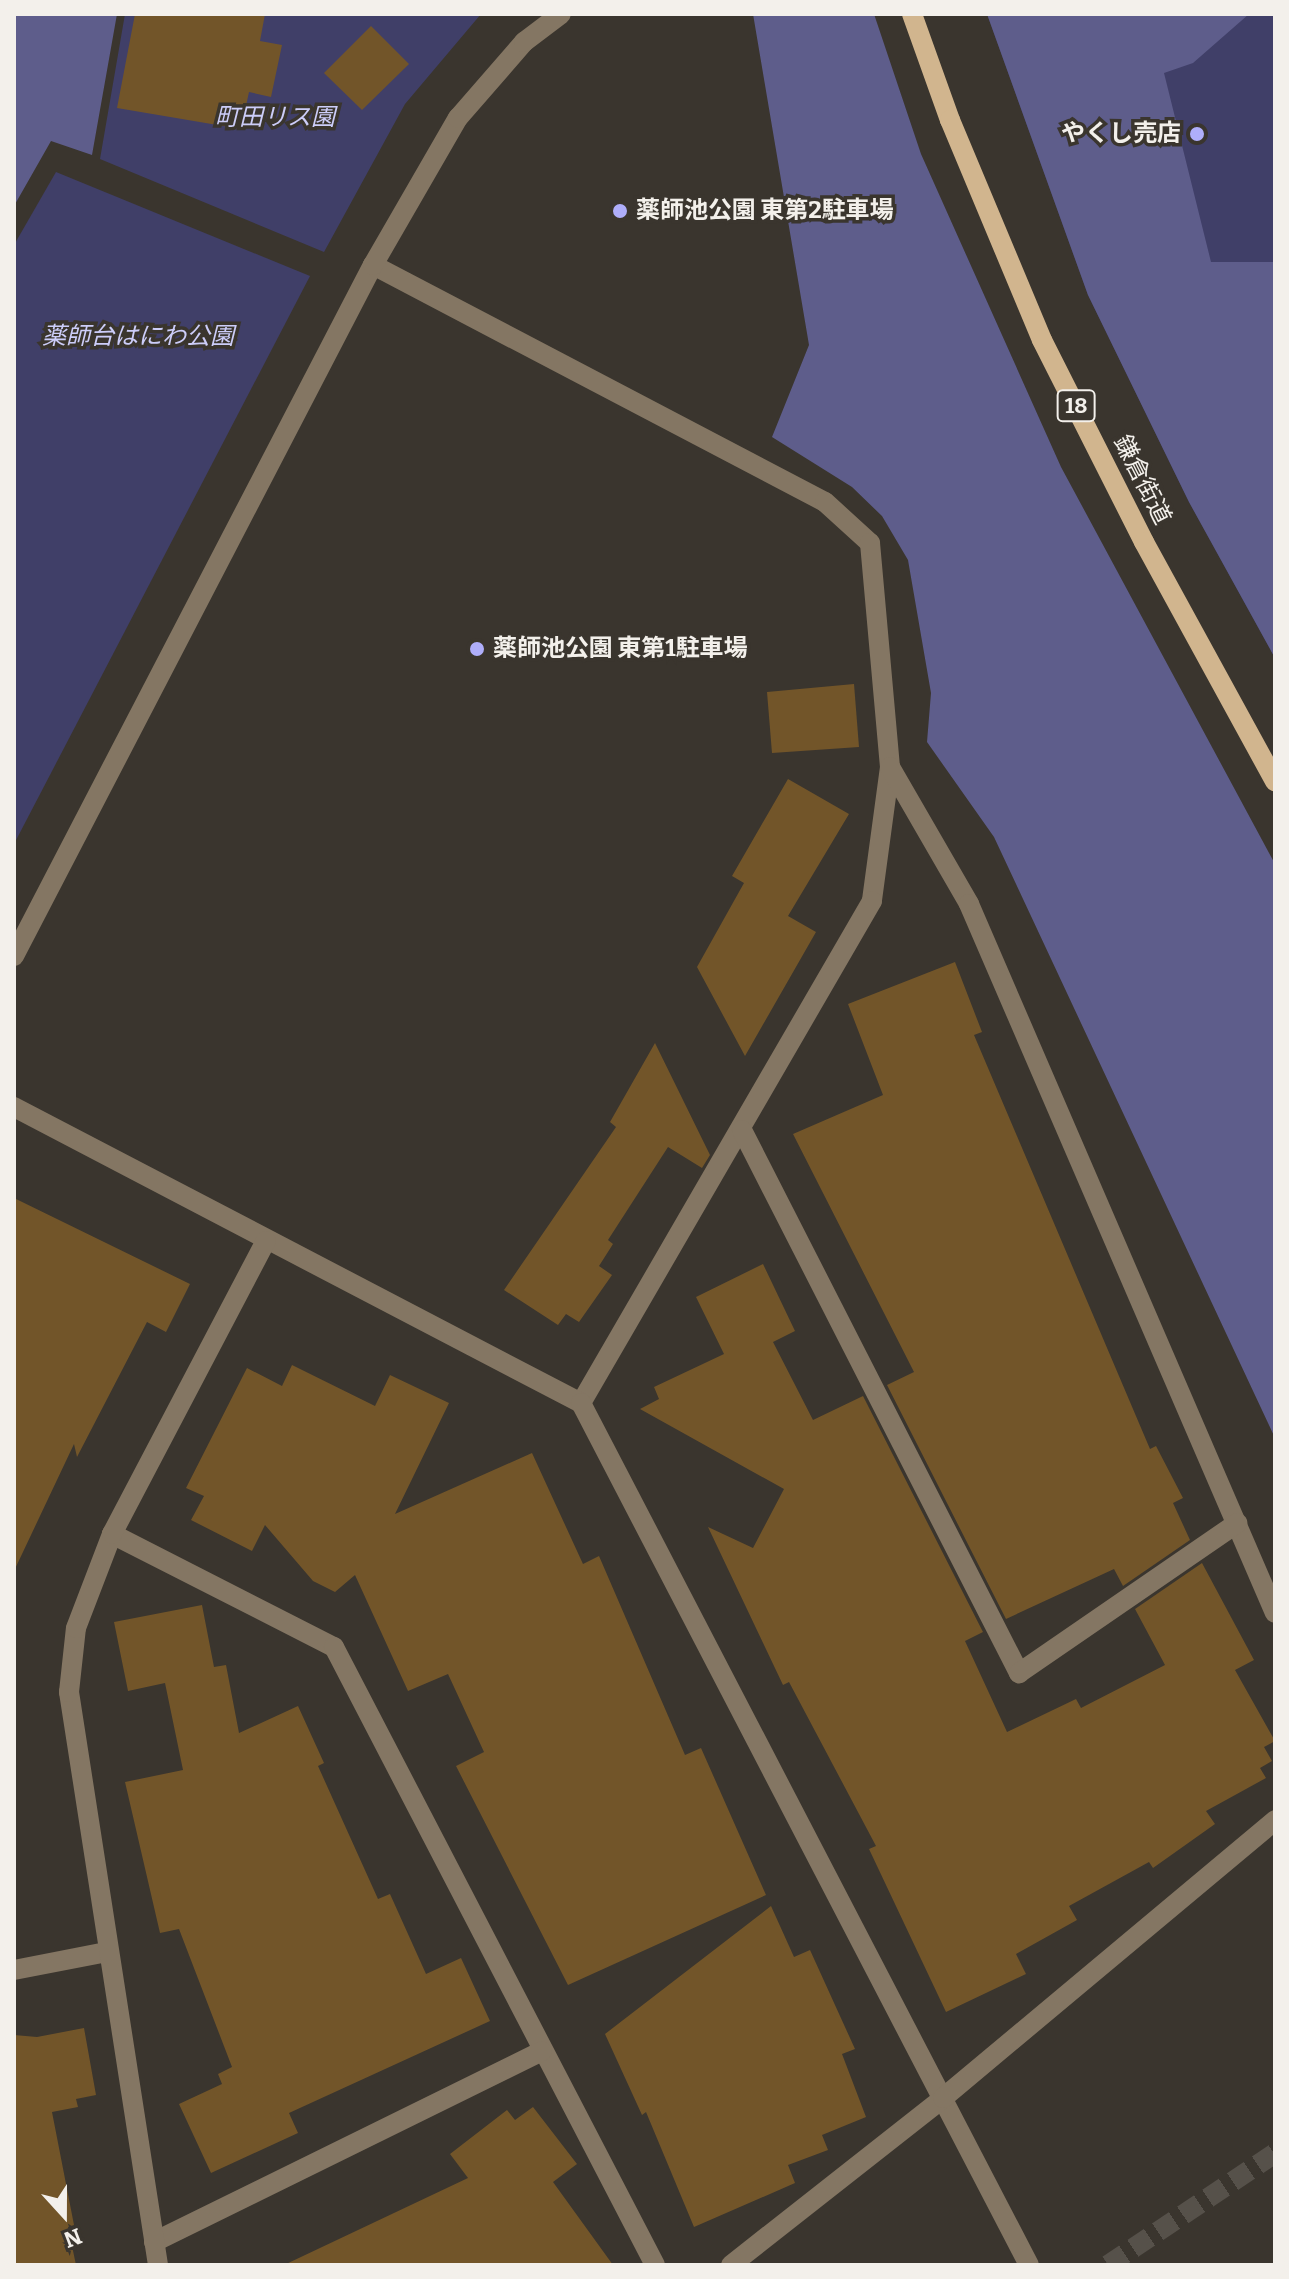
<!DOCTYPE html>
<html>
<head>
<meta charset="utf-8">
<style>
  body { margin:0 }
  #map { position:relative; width:1289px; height:2279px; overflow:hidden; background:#3a352e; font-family:Bitter,"Noto Sans JP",serif }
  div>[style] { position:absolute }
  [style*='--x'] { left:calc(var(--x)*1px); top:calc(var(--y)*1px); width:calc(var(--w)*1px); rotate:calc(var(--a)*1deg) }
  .green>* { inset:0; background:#403f68 }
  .forest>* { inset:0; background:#5e5d8b }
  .building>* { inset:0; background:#725529 }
  .minor-tunnel>* { height:20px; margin-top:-10px; transform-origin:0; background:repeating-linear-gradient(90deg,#56514a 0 20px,transparent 0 30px) }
  .minor>* { height:20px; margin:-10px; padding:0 10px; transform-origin:10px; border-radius:10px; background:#847663 }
  .major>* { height:20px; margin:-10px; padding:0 10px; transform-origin:10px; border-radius:10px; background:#d1b58e }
  .dots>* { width:22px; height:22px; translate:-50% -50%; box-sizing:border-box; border:4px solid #3a352e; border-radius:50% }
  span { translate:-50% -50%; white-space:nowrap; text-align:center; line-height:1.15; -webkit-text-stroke:7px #3a352e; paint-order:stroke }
  .shield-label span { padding:2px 6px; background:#3a352e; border:2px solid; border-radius:6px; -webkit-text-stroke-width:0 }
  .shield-label { font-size:22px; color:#f3f0eb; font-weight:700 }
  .park-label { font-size:24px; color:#cccdf9; font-style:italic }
  .poi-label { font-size:24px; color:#f3f0eb; font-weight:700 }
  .right { translate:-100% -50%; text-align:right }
  .left { translate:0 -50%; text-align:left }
  .street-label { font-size:24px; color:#f3f0eb }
  .frame { position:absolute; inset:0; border:16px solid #f3f0eb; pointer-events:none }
  .north { position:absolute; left:24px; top:2175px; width:80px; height:80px; -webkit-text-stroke:6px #3a352e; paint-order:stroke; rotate:159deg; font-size:22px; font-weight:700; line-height:32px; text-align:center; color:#f3f0eb }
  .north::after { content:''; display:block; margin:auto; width:28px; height:36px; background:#f3f0eb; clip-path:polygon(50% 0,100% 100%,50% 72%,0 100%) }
</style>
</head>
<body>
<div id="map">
  <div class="green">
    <i style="clip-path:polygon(125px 14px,481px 14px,405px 104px,324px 252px,100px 159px)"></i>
    <i style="clip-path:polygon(987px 14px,1275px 14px,1275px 658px,1189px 502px,1088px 295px)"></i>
    <i style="clip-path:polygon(56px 172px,310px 276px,14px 844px,14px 245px)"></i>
  </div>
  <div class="forest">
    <i style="clip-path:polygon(14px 14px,117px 14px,92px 155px,51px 141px,14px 206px)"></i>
    <i style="clip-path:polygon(753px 14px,874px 14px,921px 154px,1061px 467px,1275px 864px,1275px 1438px,994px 837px,927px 742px,931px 693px,908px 560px,882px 516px,852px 487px,772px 437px,809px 345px)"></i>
    <i style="clip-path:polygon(987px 14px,1249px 14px,1193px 63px,1164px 73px,1211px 262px,1275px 262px,1275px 658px,1189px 502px,1088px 295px)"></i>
  </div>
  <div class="building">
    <i style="clip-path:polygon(135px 14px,265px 14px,260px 41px,282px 45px,271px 97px,249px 92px,241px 129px,117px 108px)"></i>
    <i style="clip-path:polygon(371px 26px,409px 64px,362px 110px,324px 73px)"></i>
    <i style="clip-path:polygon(854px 684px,859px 747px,772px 753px,767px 692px)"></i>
    <i style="clip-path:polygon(788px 779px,849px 814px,788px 916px,816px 932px,745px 1056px,697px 967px,744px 883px,732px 876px)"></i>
    <i style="clip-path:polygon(955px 962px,982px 1032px,974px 1035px,1150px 1449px,1156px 1446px,1183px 1498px,1173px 1503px,1190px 1540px,1123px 1586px,1114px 1569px,1006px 1619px,887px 1385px,914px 1372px,793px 1134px,883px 1095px,848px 1004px)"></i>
    <i style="clip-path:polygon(655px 1043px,710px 1155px,702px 1168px,668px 1147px,608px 1240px,613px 1244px,599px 1266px,612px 1275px,579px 1322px,566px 1314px,558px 1325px,504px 1290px,616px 1127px,610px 1122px)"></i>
    <i style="clip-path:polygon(14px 1198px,190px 1284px,166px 1332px,147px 1322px,77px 1457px,74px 1444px,14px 1571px)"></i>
    <i style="clip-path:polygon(763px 1264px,795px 1331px,773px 1342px,813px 1420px,863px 1396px,983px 1632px,965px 1641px,1007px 1732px,1076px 1699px,1081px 1708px,1165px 1665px,1135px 1609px,1202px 1563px,1254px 1660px,1235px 1670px,1275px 1741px,1264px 1747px,1272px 1761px,1260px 1768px,1266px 1778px,1206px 1811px,1215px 1824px,1153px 1868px,1149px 1862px,1069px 1906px,1077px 1920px,1016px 1954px,1026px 1974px,946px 2012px,869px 1849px,876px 1846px,789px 1682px,783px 1685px,708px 1527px,753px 1548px,784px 1489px,640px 1409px,659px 1399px,654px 1387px,724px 1354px,696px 1297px)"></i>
    <i style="clip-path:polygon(292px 1365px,375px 1406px,390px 1375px,449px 1403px,395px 1514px,532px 1453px,583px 1564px,599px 1556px,685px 1755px,701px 1748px,766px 1895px,568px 1985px,456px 1766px,484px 1752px,448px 1674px,408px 1691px,355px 1575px,335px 1592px,313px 1581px,265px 1525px,252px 1551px,191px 1520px,204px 1496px,186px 1488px,247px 1368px,282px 1386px)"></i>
    <i style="clip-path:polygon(202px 1605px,214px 1667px,226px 1665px,239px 1733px,298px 1706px,324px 1763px,318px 1766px,378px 1899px,390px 1894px,426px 1974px,461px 1958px,490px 2021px,289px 2113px,298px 2133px,211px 2173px,179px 2104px,222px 2084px,218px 2074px,232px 2067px,179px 1929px,160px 1933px,125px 1782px,183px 1770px,165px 1683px,128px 1691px,114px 1622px)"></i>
    <i style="clip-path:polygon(771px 1906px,794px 1957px,810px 1950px,855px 2049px,842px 2054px,866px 2117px,822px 2135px,828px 2150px,788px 2165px,795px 2183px,694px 2227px,646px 2112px,642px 2115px,605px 2034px)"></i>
    <i style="clip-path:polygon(84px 2028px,96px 2095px,76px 2099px,78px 2107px,52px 2112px,74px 2225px,68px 2227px,76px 2265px,14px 2265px,14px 2035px,37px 2037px)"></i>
    <i style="clip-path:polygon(533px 2107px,577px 2164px,553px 2182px,613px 2265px,284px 2265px,468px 2178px,450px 2154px,507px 2110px,515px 2120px)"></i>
  </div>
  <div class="minor-tunnel">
    <i style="--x:1108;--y:2265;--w:201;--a:-33.8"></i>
  </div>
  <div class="minor">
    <i style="--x:373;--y:265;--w:510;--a:27.67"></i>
    <i style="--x:825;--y:502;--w:61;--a:42.3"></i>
    <i style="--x:870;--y:543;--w:225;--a:84.9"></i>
    <i style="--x:890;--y:767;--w:135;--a:97.7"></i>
    <i style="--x:872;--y:901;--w:580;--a:120.1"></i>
    <i style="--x:890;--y:767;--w:158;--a:60"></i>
    <i style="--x:969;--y:904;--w:772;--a:66.66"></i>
    <i style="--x:14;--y:956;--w:779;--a:-62.55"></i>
    <i style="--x:373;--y:265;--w:170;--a:-60"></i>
    <i style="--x:458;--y:118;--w:101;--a:-49"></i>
    <i style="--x:524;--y:42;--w:46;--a:-37.1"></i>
    <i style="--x:14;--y:1107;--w:640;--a:27.57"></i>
    <i style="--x:581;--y:1403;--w:971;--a:62.54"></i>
    <i style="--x:742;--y:1130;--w:610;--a:62.97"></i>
    <i style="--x:1019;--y:1673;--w:265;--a:-34.5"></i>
    <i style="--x:112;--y:1534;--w:249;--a:27"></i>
    <i style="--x:334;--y:1647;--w:696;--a:62.55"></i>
    <i style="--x:14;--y:1970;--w:95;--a:-11"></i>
    <i style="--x:154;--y:2242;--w:432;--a:-26.2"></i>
    <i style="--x:158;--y:2265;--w:580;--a:-98.83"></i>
    <i style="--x:69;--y:1692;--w:64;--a:-83.8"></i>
    <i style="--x:76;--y:1628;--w:101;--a:-69"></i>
    <i style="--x:112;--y:1534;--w:331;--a:-62.3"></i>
    <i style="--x:731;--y:2265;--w:270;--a:-38.2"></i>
    <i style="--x:943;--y:2098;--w:433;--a:-39.9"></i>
  </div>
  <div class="major">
    <i style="--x:912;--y:14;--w:113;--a:70.3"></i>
    <i style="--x:950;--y:120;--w:238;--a:67.3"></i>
    <i style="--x:1042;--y:340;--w:226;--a:63.2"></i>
    <i style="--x:1144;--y:542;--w:273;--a:61.3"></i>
  </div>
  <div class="dots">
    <i style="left:1197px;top:134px;background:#afaefa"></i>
    <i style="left:620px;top:211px;background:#afaefa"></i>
    <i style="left:477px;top:649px;background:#afaefa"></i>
  </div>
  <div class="shield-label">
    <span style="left:1076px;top:406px">18</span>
  </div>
  <div class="park-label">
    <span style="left:275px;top:118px">町田リス園</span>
    <span style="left:138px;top:337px">薬師台はにわ公園</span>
  </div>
  <div class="poi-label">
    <span class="right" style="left:1181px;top:134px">やくし売店</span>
    <span class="left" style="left:636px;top:211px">薬師池公園 東第2駐車場</span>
    <span class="left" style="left:493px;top:649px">薬師池公園 東第1駐車場</span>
  </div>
  <div class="street-label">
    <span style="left:1142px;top:480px;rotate:63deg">鎌倉街道</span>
  </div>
  <div class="frame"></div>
  <div class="north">N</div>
</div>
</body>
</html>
